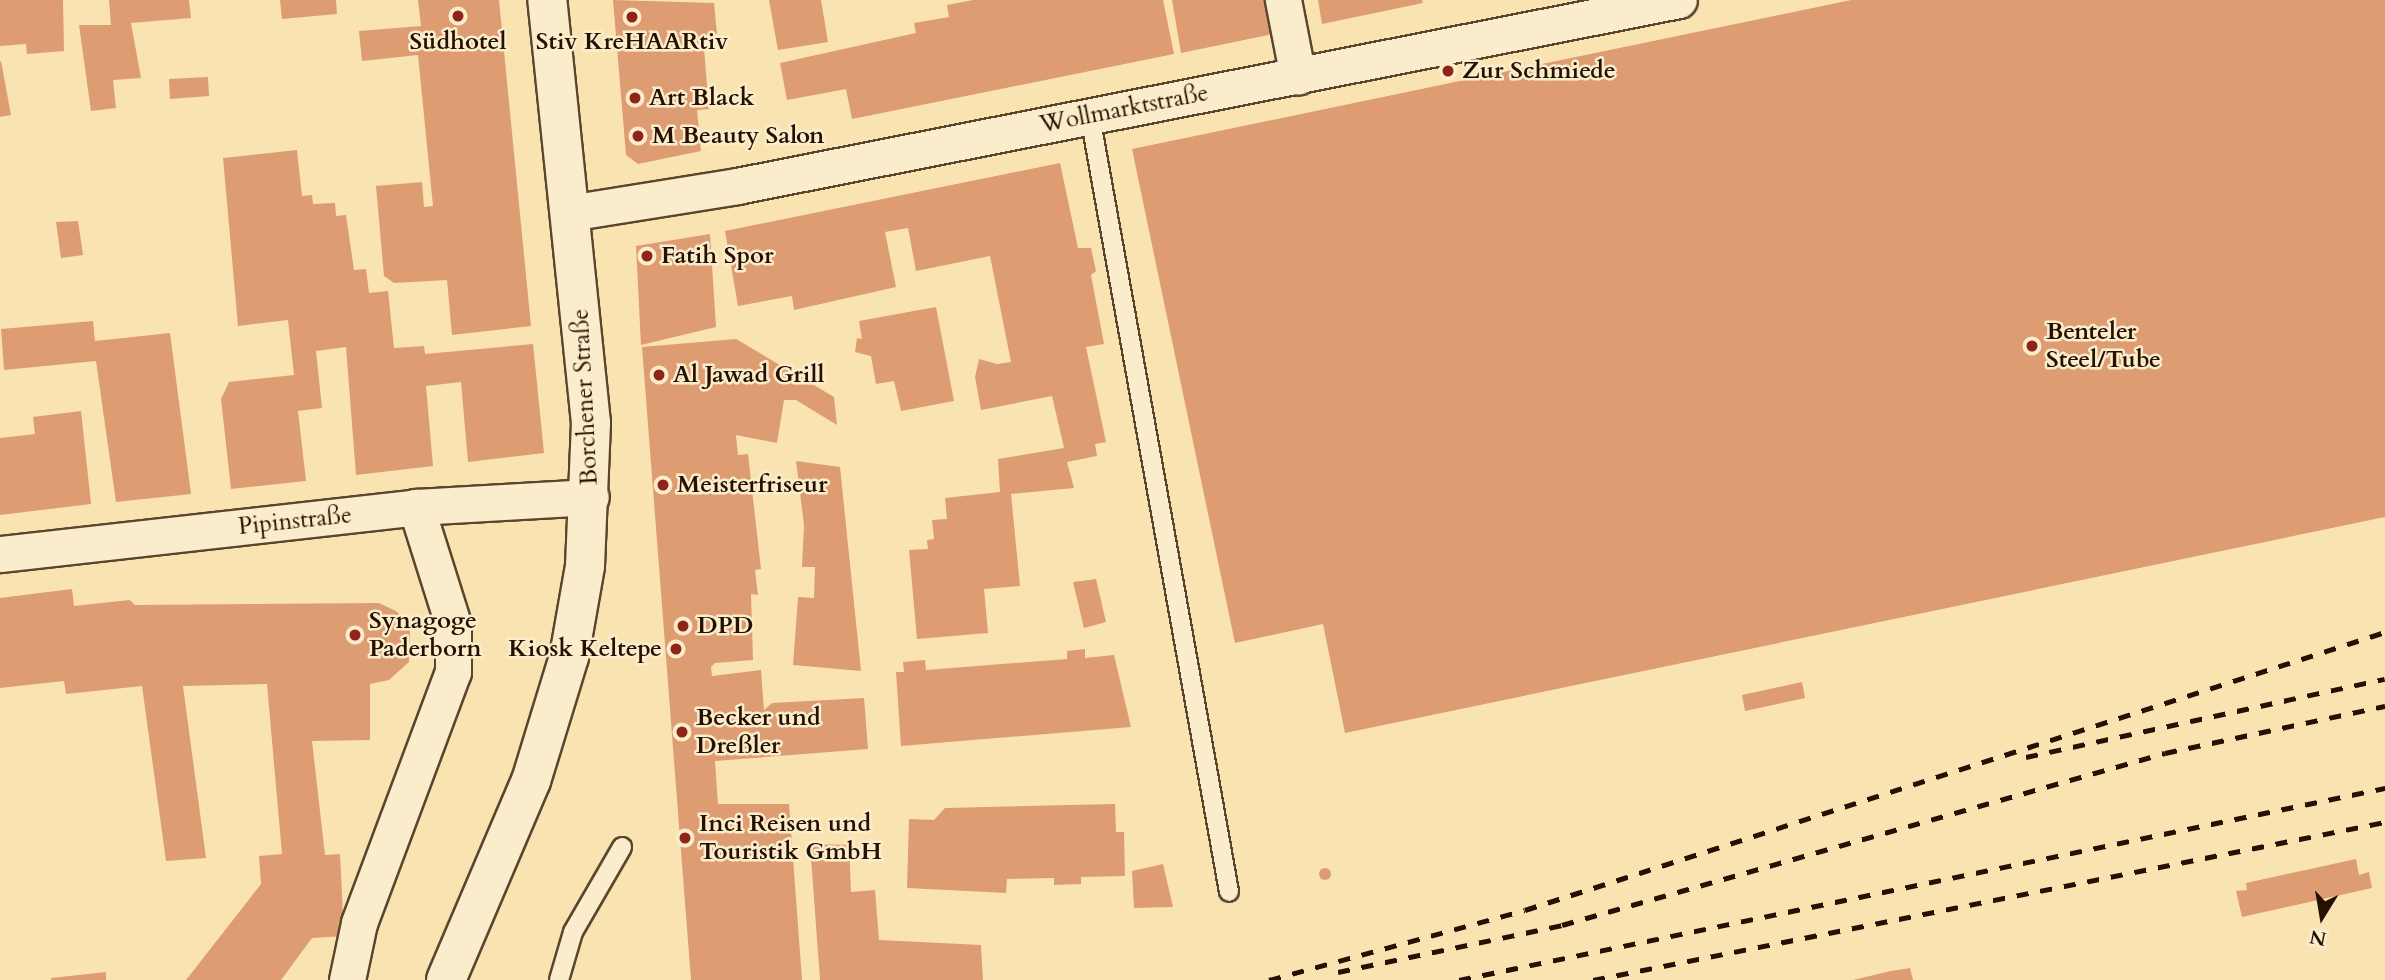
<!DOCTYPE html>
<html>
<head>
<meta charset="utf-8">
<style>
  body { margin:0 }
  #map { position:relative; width:2385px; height:980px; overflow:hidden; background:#f9e3b0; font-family:Cardo,serif }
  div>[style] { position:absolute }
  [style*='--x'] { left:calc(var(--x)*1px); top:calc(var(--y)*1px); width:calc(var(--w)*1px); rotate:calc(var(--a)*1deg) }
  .building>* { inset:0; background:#de9c73 }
  .round { border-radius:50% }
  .roads { filter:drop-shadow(2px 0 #5a452e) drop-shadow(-2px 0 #5a452e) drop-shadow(0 2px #5a452e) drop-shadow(0 -2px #5a452e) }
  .lane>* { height:18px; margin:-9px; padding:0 9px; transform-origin:9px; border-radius:9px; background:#fbedcc }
  .street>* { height:35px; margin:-17.5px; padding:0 17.5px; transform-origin:17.5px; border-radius:17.5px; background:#fbedcc }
  .secondary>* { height:38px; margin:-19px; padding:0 19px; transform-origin:19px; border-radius:19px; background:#fbedcc }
  .rail>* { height:5px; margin-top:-2.5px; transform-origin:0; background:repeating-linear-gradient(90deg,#251002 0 12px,transparent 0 24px) }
  .dots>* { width:19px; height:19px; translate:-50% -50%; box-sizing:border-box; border:4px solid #fbedcc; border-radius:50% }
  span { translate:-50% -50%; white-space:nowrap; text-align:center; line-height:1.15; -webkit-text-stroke:5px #fbedcc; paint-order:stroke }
  .poi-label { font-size:24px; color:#251002; font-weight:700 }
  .left { translate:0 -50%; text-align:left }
  .right { translate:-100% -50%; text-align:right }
  .street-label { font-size:24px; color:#251002 }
  .north { position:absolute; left:2287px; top:882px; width:70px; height:70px; -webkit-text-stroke:5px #fbedcc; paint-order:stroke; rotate:191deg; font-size:19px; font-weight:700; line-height:28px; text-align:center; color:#251002 }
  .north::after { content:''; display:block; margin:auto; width:24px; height:32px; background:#251002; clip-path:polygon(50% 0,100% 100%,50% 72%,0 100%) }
</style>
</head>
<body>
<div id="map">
  <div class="building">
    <i style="clip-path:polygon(0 0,63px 0,64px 51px,27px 54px,26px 44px,0 46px)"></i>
    <i style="clip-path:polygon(109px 0,189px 0,191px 18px,131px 23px,141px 78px,113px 80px,116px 108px,91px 111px,79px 25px,111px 25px)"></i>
    <i style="clip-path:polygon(280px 0,336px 0,337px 14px,282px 19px)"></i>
    <i style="clip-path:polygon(418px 0,499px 0,531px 326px,452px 335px,447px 280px,394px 283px,384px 276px,376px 186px,422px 182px,424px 207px,433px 206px,418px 55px,362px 61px,359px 31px,421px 26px)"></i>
    <i style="clip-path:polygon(613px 0,714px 3px,717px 34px,703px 36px,709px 109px,697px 110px,701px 151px,638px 164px,626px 155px)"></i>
    <i style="clip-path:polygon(769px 0,821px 0,828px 42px,778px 50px)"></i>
    <i style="clip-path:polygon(973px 0,1163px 0,1174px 54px,852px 119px,846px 89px,787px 100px,780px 63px,916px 33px,914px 23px,949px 17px,947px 5px)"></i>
    <i style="clip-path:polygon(1172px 0,1266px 0,1273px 34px,1181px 53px)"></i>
    <i style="clip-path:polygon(1318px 0,1422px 0,1423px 3px,1322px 24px)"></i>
    <i style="clip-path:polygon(1851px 0,2385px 0,2385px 517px,1345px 733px,1323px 624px,1235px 643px,1132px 149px)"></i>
    <i style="clip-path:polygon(1px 61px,11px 115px,0 117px,0 62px)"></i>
    <i style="clip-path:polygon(208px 77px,209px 96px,170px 99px,169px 79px)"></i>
    <i style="clip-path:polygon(297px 150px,302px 196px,312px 195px,313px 204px,335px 203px,336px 216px,346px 215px,354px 270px,366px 269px,369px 293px,388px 291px,394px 348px,424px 346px,425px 354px,533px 344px,544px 453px,468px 462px,461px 382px,426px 386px,433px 466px,356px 475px,346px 347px,316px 351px,322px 408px,298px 411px,306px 481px,231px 489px,221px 399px,229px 382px,294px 375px,288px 320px,238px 326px,223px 158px)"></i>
    <i style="clip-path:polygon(1060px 163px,1078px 248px,1091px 248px,1096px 271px,1091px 275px,1104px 344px,1086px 347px,1106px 442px,1095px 444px,1097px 456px,1067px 462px,1074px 488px,1011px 494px,1020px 586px,984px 589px,988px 633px,917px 639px,909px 550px,928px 549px,927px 540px,934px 539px,932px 520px,947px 519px,945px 498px,1000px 492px,998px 459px,1064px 448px,1052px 396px,981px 410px,975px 377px,979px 359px,997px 364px,1011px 362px,990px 256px,916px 271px,908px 228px,885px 232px,896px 287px,794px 310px,792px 296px,738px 306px,725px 231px)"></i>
    <i style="clip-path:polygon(78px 221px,83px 255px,61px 258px,56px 222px)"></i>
    <i style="clip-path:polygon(710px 234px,716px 327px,641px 345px,636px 246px)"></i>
    <i style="clip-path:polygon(936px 307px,954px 401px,901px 411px,894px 381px,876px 384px,871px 356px,855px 352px,857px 338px,862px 339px,859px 321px)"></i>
    <i style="clip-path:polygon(93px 321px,95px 341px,170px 333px,191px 494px,116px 502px,96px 361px,4px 370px,1px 329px)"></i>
    <i style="clip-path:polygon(736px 339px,834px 397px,837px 425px,796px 400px,784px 400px,777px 443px,736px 435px,738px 455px,748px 454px,761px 569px,755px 570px,758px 595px,751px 594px,753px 660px,715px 663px,711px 667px,712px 676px,761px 670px,764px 710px,772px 703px,864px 698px,868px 749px,715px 761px,718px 804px,789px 804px,802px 980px,691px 980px,642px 347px)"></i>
    <i style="clip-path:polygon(81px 411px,91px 504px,0 515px,0 438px,35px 434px,33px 417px)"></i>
    <i style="clip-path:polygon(796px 461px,840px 467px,861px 671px,793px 665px,798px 597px,814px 598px,815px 567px,802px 567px,804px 525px)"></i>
    <i style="clip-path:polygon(1096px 579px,1106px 622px,1084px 628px,1073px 582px)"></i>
    <i style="clip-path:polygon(72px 589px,74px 606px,130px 600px,135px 605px,379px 603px,396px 611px,410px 625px,409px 662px,389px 680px,370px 684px,370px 740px,312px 741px,325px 855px,340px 854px,344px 936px,312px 938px,281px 980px,186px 980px,261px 884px,259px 856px,282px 854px,267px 684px,183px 686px,206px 858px,166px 861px,142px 686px,66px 694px,64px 681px,0 688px,0 598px)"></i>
    <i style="clip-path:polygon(1085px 649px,1085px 658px,1114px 655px,1131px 727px,901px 746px,896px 672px,904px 672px,903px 662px,925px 660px,926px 670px,1067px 659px,1067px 651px)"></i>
    <i style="clip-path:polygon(1802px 682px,1805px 698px,1745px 711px,1742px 695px)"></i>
    <i style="clip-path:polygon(1115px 804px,1116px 832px,1124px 832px,1125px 876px,1081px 877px,1081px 884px,1054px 885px,1054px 878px,1007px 879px,1006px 893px,907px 888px,909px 819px,934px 820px,945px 808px)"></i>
    <i style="clip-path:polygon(810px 844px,849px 845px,851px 892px,875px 890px,879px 940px,981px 945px,983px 980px,820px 980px)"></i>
    <i style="clip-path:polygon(2356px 859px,2359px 875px,2369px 872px,2372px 888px,2242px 917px,2236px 891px,2247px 890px,2246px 883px)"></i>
    <i style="clip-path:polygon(1163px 864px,1173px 907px,1134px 908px,1132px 871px)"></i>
    <i class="round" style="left:1319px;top:868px;width:12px;height:12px"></i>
    <i style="clip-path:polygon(1910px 968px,1913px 980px,1853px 980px,1891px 971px)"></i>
    <i style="clip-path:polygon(106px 972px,106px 980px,51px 980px,51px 978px)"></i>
  </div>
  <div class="roads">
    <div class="lane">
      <i style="--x:1090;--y:116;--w:788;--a:79.84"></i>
      <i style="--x:559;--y:980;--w:50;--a:-73.7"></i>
      <i style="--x:573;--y:932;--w:98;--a:-60"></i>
    </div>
    <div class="street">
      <i style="--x:1283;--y:0;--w:78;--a:79"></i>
      <i style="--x:569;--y:213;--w:170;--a:-9.1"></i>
      <i style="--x:737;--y:186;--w:960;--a:-11.17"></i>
      <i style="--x:0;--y:554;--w:419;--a:-6.4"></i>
      <i style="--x:416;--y:507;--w:175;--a:-3.3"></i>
      <i style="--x:347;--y:980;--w:58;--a:-78.1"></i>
      <i style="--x:359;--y:923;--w:268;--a:-69.5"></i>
      <i style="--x:453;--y:672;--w:48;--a:-90"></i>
      <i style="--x:453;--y:624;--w:123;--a:-107.5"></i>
    </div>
    <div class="secondary">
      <i style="--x:446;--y:980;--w:216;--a:-66.9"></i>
      <i style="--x:531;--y:781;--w:130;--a:-73"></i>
      <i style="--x:569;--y:657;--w:92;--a:-80"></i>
      <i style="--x:585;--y:566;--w:143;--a:-87.6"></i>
      <i style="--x:591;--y:423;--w:425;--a:-95.9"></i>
    </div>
  </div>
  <div class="rail">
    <i style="--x:2026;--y:757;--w:367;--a:-12.3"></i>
    <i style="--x:1338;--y:972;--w:229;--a:-11.8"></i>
    <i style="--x:1562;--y:925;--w:627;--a:-15.92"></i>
    <i style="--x:2165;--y:753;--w:225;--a:-12.1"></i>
    <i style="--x:1269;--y:980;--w:265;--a:-15.3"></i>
    <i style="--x:1525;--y:910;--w:904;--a:-17.91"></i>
    <i style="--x:1459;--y:980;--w:946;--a:-11.71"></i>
    <i style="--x:1593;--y:980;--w:808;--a:-11.28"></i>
  </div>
  <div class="dots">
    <i style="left:458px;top:16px;background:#8f2418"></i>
    <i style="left:632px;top:17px;background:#8f2418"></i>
    <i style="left:1448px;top:71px;background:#8f2418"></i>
    <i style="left:635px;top:98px;background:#8f2418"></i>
    <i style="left:638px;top:136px;background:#8f2418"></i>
    <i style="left:647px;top:256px;background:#8f2418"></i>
    <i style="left:2032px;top:346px;background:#8f2418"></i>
    <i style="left:659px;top:375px;background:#8f2418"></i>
    <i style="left:663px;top:485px;background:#8f2418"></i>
    <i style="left:683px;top:626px;background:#8f2418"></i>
    <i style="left:355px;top:635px;background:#8f2418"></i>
    <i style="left:676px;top:649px;background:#8f2418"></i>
    <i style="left:682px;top:732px;background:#8f2418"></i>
    <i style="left:685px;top:838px;background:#8f2418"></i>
  </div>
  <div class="poi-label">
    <span style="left:458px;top:42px">Südhotel</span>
    <span style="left:632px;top:42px">Stiv KreHAARtiv</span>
    <span class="left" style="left:1462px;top:71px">Zur Schmiede</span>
    <span class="left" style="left:649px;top:98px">Art Black</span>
    <span class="left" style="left:652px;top:136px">M Beauty Salon</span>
    <span class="left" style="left:661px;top:256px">Fatih Spor</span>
    <span class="left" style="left:2046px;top:346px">Benteler<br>Steel/Tube</span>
    <span class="left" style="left:673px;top:375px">Al Jawad Grill</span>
    <span class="left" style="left:677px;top:485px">Meisterfriseur</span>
    <span class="left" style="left:369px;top:635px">Synagoge<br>Paderborn</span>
    <span class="left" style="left:697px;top:626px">DPD</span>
    <span class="right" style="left:662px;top:649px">Kiosk Keltepe</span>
    <span class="left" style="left:696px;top:732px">Becker und<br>Dreßler</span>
    <span class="left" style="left:699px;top:838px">Inci Reisen und<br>Touristik GmbH</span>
  </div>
  <div class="street-label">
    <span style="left:1124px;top:109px;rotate:-11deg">Wollmarktstraße</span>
    <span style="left:585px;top:397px;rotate:-93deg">Borchener Straße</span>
    <span style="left:295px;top:521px;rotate:-6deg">Pipinstraße</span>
  </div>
  <div class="north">N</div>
</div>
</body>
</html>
